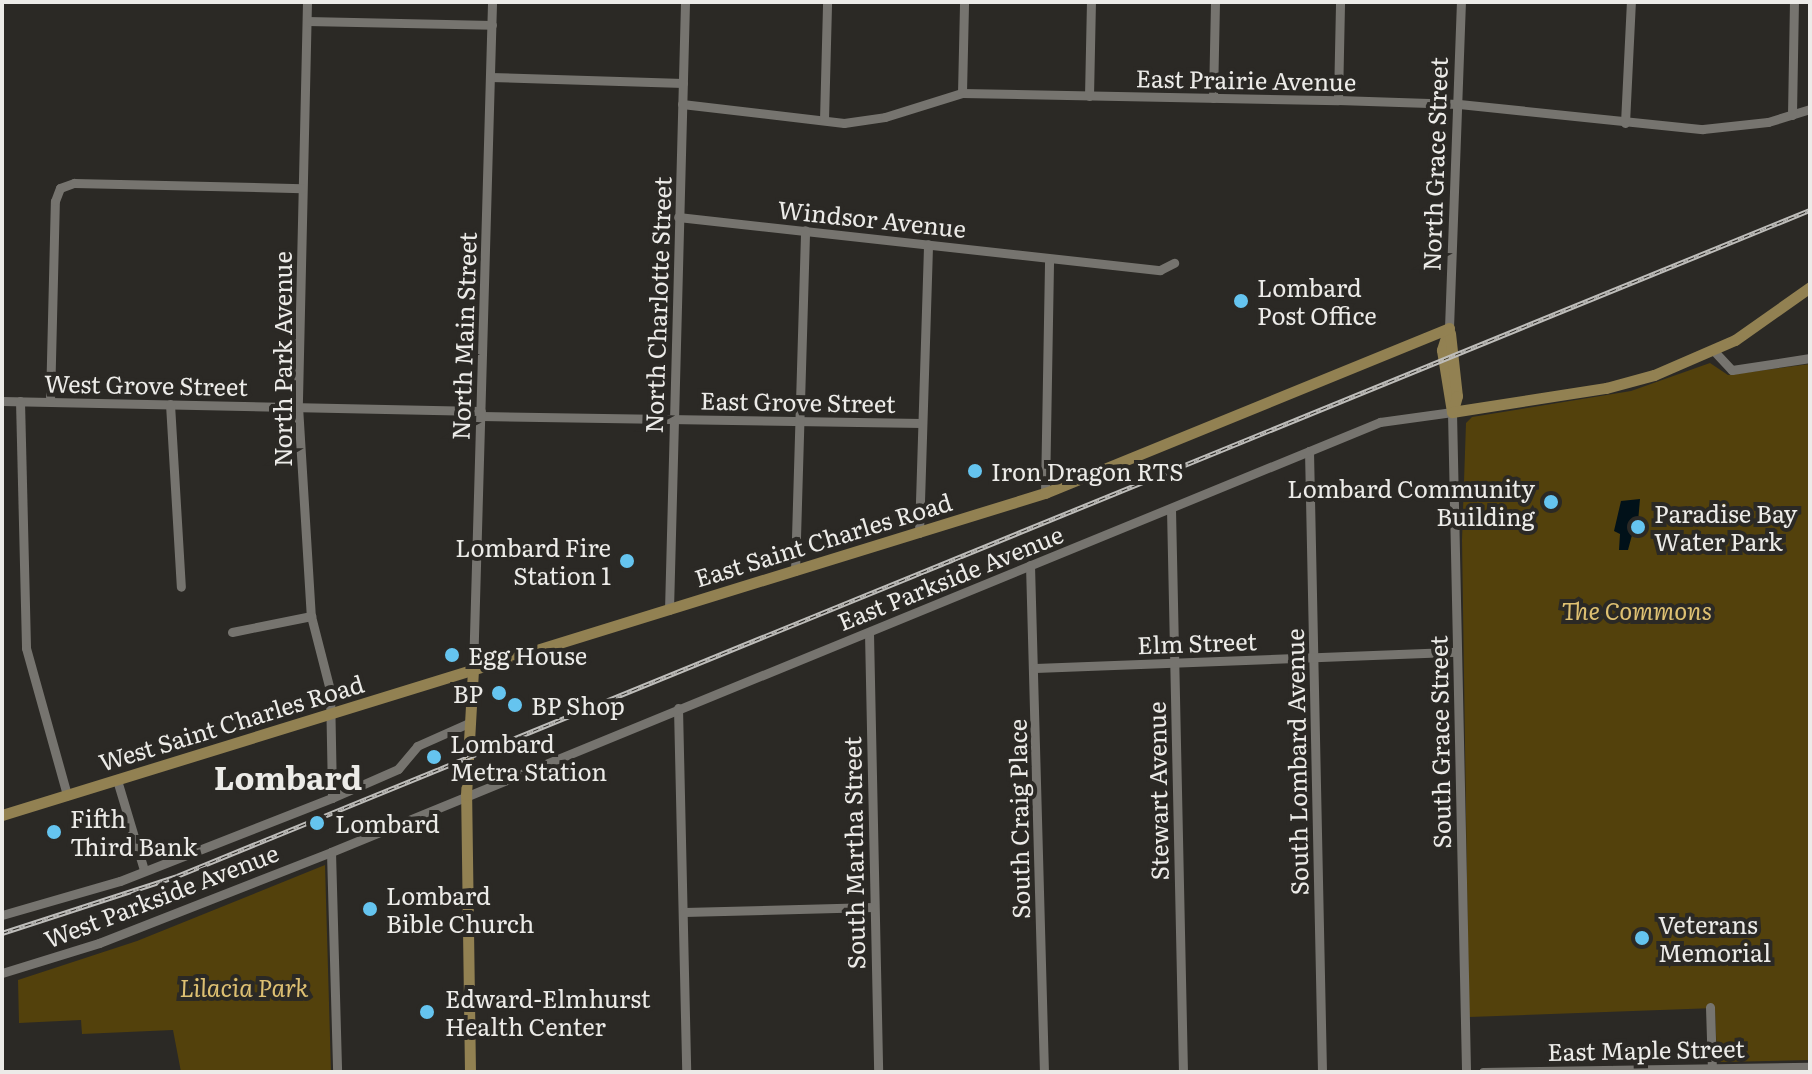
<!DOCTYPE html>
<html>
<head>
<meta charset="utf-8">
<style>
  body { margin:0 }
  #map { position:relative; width:1812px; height:1074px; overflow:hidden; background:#2b2925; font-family:Literata,serif }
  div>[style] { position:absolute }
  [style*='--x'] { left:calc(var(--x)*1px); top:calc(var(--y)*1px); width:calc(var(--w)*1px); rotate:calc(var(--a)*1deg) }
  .green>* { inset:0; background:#53410c }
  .water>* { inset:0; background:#011119 }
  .minor>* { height:9px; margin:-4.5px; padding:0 4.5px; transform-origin:4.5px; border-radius:4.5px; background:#76746f }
  .major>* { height:11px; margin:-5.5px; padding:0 5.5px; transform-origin:5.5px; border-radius:5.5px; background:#928152 }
  .rail>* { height:5px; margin-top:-2.5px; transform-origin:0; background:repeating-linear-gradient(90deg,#2b2925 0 6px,#bebdba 0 12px); box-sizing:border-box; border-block:2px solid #bebdba }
  .dots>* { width:22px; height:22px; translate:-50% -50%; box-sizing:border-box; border:4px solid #2b2925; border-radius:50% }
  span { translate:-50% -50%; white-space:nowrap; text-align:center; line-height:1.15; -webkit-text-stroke:8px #2b2925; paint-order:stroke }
  .street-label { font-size:24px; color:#ecebe8 }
  .poi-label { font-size:24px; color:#ecebe8 }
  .left { translate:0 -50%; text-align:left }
  .right { translate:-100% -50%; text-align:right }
  .park-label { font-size:24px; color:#dec072; font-style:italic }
  .district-label { font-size:32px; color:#ecebe8; font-weight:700 }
  .frame { position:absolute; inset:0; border:4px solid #ecebe8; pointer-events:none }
</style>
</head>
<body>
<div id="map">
  <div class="green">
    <i style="clip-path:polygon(1710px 363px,1728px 375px,1810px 364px,1810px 1060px,1721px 1062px,1717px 1058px,1715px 1008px,1469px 1017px,1462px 540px,1466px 423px,1472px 417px,1631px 391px)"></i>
    <i style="clip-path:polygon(325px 865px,331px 1072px,181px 1072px,173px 1030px,82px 1034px,81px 1020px,19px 1023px,18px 980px,137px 941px)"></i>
  </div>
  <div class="water">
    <i style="clip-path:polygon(1640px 499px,1638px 522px,1645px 527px,1632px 535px,1628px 550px,1619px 550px,1620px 534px,1614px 531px,1621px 501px)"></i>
  </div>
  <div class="minor">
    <i style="--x:307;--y:2;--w:404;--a:91.3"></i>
    <i style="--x:298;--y:406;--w:210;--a:86.5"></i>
    <i style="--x:311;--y:616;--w:76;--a:75.6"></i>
    <i style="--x:330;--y:690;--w:108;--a:88.9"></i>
    <i style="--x:307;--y:21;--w:185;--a:1.2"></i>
    <i style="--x:490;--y:77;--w:193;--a:1.8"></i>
    <i style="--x:962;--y:93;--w:91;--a:-88.7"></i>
    <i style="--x:1089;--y:96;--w:94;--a:-88.8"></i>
    <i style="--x:1213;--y:98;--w:96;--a:-88.8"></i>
    <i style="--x:1338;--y:100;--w:98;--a:-88.8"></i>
    <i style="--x:682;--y:104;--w:163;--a:6.7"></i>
    <i style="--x:844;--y:123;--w:41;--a:-8.3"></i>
    <i style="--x:885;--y:117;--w:81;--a:-17.3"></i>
    <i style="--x:962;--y:93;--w:376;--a:1.1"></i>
    <i style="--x:1338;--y:100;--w:121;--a:1.9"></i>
    <i style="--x:1459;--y:104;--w:245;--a:5.9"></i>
    <i style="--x:1703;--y:129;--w:65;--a:-6.1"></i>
    <i style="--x:1768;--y:122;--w:44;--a:-17.2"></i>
    <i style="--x:1792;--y:115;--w:113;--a:-89"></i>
    <i style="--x:824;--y:120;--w:118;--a:-88.5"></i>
    <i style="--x:1625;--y:123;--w:121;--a:-87.2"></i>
    <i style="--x:678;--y:217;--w:485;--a:6.3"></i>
    <i style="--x:1160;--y:270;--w:16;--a:-27"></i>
    <i style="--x:1449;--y:328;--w:326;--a:-87.9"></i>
    <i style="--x:1714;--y:351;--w:26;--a:47"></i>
    <i style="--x:1732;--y:370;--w:79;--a:-8.7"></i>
    <i style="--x:2;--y:401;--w:479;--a:1.2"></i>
    <i style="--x:20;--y:401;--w:247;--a:88.6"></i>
    <i style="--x:26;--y:648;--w:153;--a:74.4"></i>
    <i style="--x:50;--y:401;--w:200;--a:-88.6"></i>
    <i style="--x:55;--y:201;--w:14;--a:-69"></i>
    <i style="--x:60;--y:188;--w:15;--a:-20"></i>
    <i style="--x:74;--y:183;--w:228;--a:1.3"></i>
    <i style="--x:170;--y:404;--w:183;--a:86.6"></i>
    <i style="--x:481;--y:416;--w:441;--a:0.9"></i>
    <i style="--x:1309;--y:451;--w:621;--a:88.8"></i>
    <i style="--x:1045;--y:493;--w:234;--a:-89"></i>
    <i style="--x:1171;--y:509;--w:563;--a:88.78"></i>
    <i style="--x:919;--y:533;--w:289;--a:-88.2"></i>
    <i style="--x:1030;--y:565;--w:507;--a:88.42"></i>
    <i style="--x:795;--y:571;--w:341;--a:-88.3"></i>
    <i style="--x:669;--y:610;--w:608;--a:-88.49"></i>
    <i style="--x:232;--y:632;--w:81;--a:-11.4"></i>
    <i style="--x:869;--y:633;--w:439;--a:88.8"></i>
    <i style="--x:1035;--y:668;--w:422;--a:-2.2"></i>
    <i style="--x:473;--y:671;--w:669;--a:-88.37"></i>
    <i style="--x:678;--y:708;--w:364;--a:88.7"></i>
    <i style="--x:117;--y:780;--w:94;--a:73.3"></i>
    <i style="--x:331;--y:852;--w:220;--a:88.4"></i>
    <i style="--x:684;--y:912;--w:190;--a:-1.5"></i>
    <i style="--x:2;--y:915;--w:123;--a:-16.1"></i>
    <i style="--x:120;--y:881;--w:228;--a:-21.4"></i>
    <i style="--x:332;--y:798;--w:72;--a:-23.7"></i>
    <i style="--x:398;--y:769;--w:30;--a:-50"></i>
    <i style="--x:417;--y:746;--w:59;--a:-24"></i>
    <i style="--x:2;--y:973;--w:102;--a:-17.2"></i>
    <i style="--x:99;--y:943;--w:249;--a:-21.4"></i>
    <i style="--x:331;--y:852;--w:1134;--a:-22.29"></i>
    <i style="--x:1380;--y:422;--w:73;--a:-7.9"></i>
    <i style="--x:1452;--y:412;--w:660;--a:88.78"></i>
    <i style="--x:1710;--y:1007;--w:64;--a:88.2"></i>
    <i style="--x:1483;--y:1072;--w:327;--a:-0.9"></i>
  </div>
  <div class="major">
    <i style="--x:1449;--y:328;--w:23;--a:108"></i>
    <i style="--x:1442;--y:350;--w:63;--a:80.8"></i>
    <i style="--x:1450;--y:333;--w:63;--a:83.7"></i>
    <i style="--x:1457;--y:396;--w:15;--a:106"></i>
    <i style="--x:1452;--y:412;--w:156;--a:-8.9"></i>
    <i style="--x:1606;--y:388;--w:50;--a:-15.2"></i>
    <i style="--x:1654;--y:375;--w:88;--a:-23.4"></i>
    <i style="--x:1735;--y:340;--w:92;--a:-35.2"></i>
    <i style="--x:2;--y:815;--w:1092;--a:-17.16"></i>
    <i style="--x:1045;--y:493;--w:436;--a:-22.2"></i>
    <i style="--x:470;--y:1072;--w:277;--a:-90.8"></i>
    <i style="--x:466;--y:795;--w:124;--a:-86.8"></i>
  </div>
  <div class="rail">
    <i style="--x:2;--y:933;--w:184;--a:-18"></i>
    <i style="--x:177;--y:876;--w:1764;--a:-22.19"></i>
  </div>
  <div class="dots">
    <i style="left:1241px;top:301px;background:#65c4ef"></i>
    <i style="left:975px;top:471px;background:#65c4ef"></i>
    <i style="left:1551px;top:502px;background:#65c4ef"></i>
    <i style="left:1638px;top:527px;background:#65c4ef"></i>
    <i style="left:627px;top:561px;background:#65c4ef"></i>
    <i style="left:452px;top:655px;background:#65c4ef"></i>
    <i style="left:499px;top:693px;background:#65c4ef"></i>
    <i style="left:515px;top:705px;background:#65c4ef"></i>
    <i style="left:434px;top:757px;background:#65c4ef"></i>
    <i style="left:317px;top:823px;background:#65c4ef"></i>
    <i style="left:54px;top:832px;background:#65c4ef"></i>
    <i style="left:370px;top:909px;background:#65c4ef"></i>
    <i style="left:1642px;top:938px;background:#65c4ef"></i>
    <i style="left:427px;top:1012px;background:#65c4ef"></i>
  </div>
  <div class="street-label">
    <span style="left:1246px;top:79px;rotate:1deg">East Prairie Avenue</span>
    <span style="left:1434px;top:164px;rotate:-88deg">North Grace Street</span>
    <span style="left:872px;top:218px;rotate:6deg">Windsor Avenue</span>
    <span style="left:657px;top:305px;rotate:-88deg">North Charlotte Street</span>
    <span style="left:463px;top:336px;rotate:-88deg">North Main Street</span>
    <span style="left:282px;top:359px;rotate:-90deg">North Park Avenue</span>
    <span style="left:146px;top:384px;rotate:1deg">West Grove Street</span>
    <span style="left:798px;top:401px;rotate:1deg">East Grove Street</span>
    <span style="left:823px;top:539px;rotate:-17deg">East Saint Charles Road</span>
    <span style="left:950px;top:577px;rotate:-22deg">East Parkside Avenue</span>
    <span style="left:1197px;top:642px;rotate:-2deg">Elm Street</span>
    <span style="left:231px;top:722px;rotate:-17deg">West Saint Charles Road</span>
    <span style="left:1439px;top:742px;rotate:-91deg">South Grace Street</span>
    <span style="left:1296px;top:762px;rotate:-91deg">South Lombard Avenue</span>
    <span style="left:1157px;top:791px;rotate:-91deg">Stewart Avenue</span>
    <span style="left:1018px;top:819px;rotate:-91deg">South Craig Place</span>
    <span style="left:853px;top:853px;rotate:-91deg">South Martha Street</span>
    <span style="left:161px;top:895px;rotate:-21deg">West Parkside Avenue</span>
    <span style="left:1646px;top:1049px;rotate:-1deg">East Maple Street</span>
  </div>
  <div class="poi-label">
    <span class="left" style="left:1257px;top:301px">Lombard<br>Post Office</span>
    <span class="left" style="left:991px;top:471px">Iron Dragon RTS</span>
    <span class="right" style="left:1535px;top:502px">Lombard Community<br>Building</span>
    <span class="left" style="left:1654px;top:527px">Paradise Bay<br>Water Park</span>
    <span class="right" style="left:611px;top:561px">Lombard Fire<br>Station 1</span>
    <span class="left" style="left:468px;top:655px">Egg House</span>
    <span class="right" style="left:483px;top:693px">BP</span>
    <span class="left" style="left:531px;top:705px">BP Shop</span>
    <span class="left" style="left:450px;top:757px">Lombard<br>Metra Station</span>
    <span class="left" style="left:70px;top:832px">Fifth<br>Third Bank</span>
    <span class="left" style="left:335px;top:823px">Lombard</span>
    <span class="left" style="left:386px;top:909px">Lombard<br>Bible Church</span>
    <span class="left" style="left:1658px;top:938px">Veterans<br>Memorial</span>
    <span class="left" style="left:445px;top:1012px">Edward-Elmhurst<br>Health Center</span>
  </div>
  <div class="park-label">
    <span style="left:1637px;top:610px">The Commons</span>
    <span style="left:244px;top:987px">Lilacia Park</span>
  </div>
  <div class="district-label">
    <span style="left:288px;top:776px">Lombard</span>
  </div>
  <div class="frame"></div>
</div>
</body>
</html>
